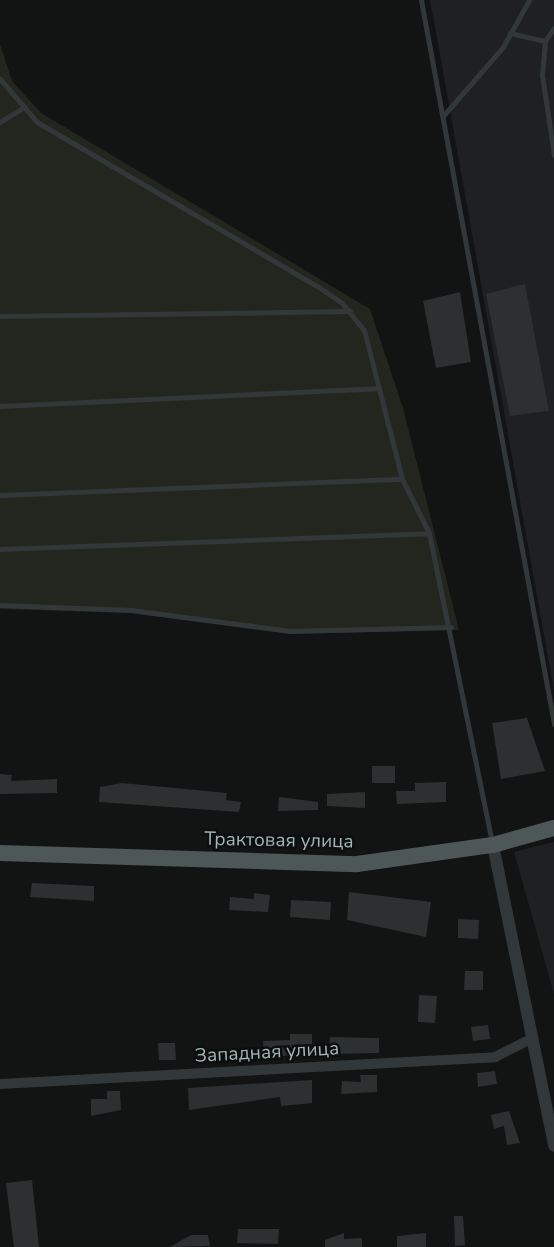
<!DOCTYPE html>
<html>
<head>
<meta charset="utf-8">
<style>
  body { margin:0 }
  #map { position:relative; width:554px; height:1247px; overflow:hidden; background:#121313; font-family:"Nunito Sans",sans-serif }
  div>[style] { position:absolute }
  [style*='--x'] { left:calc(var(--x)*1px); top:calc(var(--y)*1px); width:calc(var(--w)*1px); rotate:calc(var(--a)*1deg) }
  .built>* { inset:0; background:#1e2021 }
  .green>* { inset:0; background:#22261e }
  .building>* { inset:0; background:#2c3030 }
  .service>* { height:5px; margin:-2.5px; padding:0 2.5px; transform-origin:2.5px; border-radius:2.5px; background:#323839 }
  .minor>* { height:10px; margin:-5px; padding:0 5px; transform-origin:5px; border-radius:5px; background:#323839 }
  .tertiary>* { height:12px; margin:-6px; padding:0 6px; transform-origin:6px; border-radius:6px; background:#323839 }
  .primary>* { height:16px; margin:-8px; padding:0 8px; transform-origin:8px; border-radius:8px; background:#4e5758 }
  span { translate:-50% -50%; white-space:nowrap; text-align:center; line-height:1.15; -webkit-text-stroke:5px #0d0e0e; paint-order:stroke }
  .street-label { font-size:19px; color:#a2b5b5 }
</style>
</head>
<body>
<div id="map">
  <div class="built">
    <i style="clip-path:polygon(430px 0,554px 0,554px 691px,437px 38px)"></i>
    <i style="clip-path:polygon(554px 842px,554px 994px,514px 852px)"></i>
  </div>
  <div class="green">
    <i style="clip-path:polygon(0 44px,12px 81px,41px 113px,370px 309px,403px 408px,459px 630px,290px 634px,130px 613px,0 609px)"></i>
  </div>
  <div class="building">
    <i style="clip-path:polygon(525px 284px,549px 411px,510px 416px,486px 294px)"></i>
    <i style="clip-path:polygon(460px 292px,471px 362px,436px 368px,423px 301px)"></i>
    <i style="clip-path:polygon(527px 718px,545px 771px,501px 779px,492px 723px)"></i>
    <i style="clip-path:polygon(372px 766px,395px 766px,395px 783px,372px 783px)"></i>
    <i style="clip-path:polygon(0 774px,12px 775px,11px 781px,57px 779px,57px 793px,0 794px)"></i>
    <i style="clip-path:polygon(446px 782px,446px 802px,397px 804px,396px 791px,415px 791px,415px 783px)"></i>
    <i style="clip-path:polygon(122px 783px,227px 793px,226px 800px,241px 802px,239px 812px,99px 802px,100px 787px)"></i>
    <i style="clip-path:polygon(365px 792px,365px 808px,327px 806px,327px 794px)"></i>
    <i style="clip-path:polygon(279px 797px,318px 802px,318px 810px,278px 811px)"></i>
    <i style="clip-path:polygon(32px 883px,94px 886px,94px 901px,30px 897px)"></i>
    <i style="clip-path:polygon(349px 892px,431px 902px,426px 937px,347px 920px)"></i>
    <i style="clip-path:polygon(254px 893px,270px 895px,268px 912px,229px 910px,230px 897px,254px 899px)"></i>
    <i style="clip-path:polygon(291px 900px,331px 902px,330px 920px,290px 917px)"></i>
    <i style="clip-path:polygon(458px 919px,479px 920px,478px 939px,458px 938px)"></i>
    <i style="clip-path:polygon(465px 971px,483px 971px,483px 990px,464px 990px)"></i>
    <i style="clip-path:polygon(419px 995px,437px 996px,435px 1023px,418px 1022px)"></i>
    <i style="clip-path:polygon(488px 1025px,490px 1039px,473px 1041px,471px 1027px)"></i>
    <i style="clip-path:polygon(290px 1034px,312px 1034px,312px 1054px,264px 1057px,263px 1041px,290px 1040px)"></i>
    <i style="clip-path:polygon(330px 1037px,379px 1038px,379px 1053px,329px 1054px)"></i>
    <i style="clip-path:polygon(158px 1043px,175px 1043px,176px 1060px,159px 1060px)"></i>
    <i style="clip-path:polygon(495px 1071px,497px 1084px,478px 1087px,477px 1073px)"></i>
    <i style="clip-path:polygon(360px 1075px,377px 1075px,377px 1092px,341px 1094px,342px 1081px,361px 1082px)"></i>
    <i style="clip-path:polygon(312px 1080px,312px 1103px,281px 1106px,280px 1097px,189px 1110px,188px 1088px)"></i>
    <i style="clip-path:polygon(107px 1091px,120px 1091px,121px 1110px,91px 1116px,91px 1099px,107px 1099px)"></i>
    <i style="clip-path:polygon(509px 1111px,520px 1143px,507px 1145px,504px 1126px,494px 1129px,491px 1115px)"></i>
    <i style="clip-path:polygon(32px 1180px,39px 1247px,14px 1247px,6px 1183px)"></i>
    <i style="clip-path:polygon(454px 1216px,463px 1216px,465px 1245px,455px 1246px)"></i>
    <i style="clip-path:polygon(238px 1229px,279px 1229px,278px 1244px,237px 1243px)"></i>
    <i style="clip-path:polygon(344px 1233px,344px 1239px,362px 1238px,362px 1247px,325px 1247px,325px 1240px)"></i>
    <i style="clip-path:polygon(426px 1233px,426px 1247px,397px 1247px,397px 1236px)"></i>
    <i style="clip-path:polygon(191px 1235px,208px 1235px,210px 1246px,170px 1247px)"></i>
  </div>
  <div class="service">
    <i style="--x:421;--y:0;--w:736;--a:79.59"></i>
    <i style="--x:554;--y:28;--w:16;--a:125"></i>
    <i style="--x:545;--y:41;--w:34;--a:95"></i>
    <i style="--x:542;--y:75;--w:81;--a:81.5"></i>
    <i style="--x:510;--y:33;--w:36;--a:13"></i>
    <i style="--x:0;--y:79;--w:57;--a:49.3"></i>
    <i style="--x:37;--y:122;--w:324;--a:30.4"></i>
    <i style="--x:317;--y:286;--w:30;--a:34"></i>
    <i style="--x:342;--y:303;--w:35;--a:51"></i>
    <i style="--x:364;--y:330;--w:154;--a:75.7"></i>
    <i style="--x:402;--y:479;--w:60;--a:63.4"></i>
    <i style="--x:429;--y:533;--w:315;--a:78.5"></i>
    <i style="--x:443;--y:116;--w:91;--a:-49"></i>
    <i style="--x:503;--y:47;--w:54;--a:-61"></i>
    <i style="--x:0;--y:122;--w:25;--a:-32"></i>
    <i style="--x:0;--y:316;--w:350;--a:-0.8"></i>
    <i style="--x:0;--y:406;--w:378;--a:-2.7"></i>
    <i style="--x:0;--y:495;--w:402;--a:-2.3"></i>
    <i style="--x:0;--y:549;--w:429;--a:-2.1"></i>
    <i style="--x:0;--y:605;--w:131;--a:2.2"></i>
    <i style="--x:131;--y:610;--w:160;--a:7.5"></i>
    <i style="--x:290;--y:631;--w:161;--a:-1.4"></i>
  </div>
  <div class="minor">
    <i style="--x:0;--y:1084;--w:496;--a:-3.1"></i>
    <i style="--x:495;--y:1057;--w:40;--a:-26.6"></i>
  </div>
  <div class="tertiary">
    <i style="--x:493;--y:845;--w:307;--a:78.5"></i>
  </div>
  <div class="primary">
    <i style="--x:0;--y:853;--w:357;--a:1.8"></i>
    <i style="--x:357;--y:864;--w:137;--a:-8"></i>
    <i style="--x:493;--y:845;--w:63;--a:-15.6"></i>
  </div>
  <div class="street-label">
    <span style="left:279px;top:841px;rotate:1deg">Трактовая улица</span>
    <span style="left:267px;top:1053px;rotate:-3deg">Западная улица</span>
  </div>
</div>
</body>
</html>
